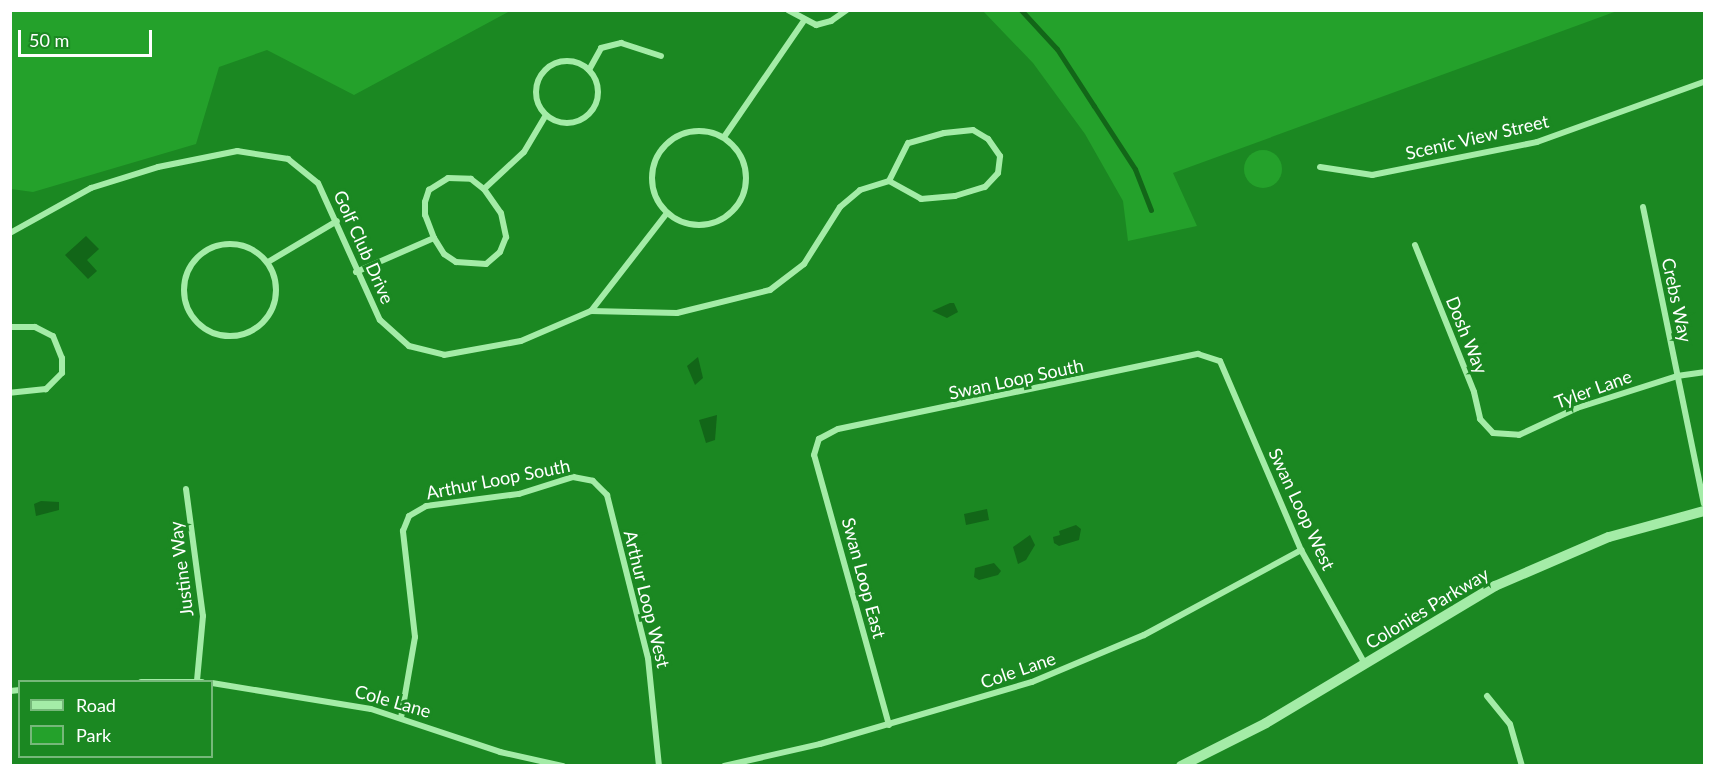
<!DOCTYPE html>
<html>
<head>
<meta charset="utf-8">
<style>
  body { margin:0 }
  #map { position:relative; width:1715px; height:776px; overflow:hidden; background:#1b8822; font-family:Lato,sans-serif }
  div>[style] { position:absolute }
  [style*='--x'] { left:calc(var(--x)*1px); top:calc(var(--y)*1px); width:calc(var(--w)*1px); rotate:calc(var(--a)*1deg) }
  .green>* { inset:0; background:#24a12b }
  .round { border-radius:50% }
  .water>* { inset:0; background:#126618 }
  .stream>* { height:5px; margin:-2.5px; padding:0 2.5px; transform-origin:2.5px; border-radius:2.5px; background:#126618 }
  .minor>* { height:6px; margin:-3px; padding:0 3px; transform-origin:3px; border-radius:3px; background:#a4eca7 }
  .minor>.ring { margin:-3px; padding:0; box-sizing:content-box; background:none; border:6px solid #a4eca7; border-radius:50% }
  .tertiary>* { height:10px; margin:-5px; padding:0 5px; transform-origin:5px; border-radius:5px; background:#a4eca7 }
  span { translate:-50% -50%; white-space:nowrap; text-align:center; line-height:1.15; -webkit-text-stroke:6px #1b8822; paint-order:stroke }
  .street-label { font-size:18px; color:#fff }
  .frame { position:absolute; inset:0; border:12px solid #fff; pointer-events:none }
  .legend { position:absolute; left:18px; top:680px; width:195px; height:78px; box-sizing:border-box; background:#1b8822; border:2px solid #76b87a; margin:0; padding:8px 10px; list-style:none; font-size:18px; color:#fff }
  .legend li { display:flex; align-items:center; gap:12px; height:30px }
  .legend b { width:30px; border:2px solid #76b87a }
  .scale { position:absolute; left:18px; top:30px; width:134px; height:27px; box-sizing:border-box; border:3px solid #fff; border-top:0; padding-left:8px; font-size:18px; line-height:21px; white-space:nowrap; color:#fff; -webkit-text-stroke:4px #1b8822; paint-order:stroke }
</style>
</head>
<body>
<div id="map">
  <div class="green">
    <i style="clip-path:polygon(11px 10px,510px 10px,510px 11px,354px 95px,267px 50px,219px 67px,196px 144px,33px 192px,11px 189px)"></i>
    <i style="clip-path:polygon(983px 11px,1617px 11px,1173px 173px,1197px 226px,1128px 241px,1123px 201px,1085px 134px,1033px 63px)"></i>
    <i class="round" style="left:1244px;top:150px;width:38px;height:38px"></i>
  </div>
  <div class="water">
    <i style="clip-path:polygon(86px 236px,99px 249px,87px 260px,97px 271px,88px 279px,65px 255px)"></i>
    <i style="clip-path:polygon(950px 303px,954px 303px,958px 312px,947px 318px,932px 311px)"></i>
    <i style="clip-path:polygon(698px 357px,703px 378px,695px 385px,687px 366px)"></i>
    <i style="clip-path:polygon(717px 415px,715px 440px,706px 443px,699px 420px)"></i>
    <i style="clip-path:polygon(41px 501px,59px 502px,59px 510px,36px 516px,34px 504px)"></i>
    <i style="clip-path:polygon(987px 509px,989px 520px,966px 525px,964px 514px)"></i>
    <i style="clip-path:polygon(1076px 525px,1081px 529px,1079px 540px,1059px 546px,1054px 543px,1053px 537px,1060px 535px,1059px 531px)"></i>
    <i style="clip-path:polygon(1030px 535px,1035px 545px,1026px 560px,1018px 564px,1013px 547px)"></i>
    <i style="clip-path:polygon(994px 563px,1001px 571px,998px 575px,979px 580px,974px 577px,975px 568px)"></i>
  </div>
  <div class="stream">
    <i style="--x:1021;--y:10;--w:53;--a:47.3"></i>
    <i style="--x:1057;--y:49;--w:68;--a:57"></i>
    <i style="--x:1094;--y:106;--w:75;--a:56.9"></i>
    <i style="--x:1135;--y:169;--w:44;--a:68.7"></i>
  </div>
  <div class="minor">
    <i style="--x:788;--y:10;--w:32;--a:28"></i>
    <i style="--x:816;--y:25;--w:16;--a:-15"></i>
    <i style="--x:831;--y:21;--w:19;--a:-35"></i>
    <i class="ring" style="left:536px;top:61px;width:56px;height:56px"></i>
    <i style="--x:589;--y:70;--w:25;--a:-61"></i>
    <i style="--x:601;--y:48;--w:21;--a:-14"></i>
    <i style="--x:621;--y:43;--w:42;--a:18"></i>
    <i class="ring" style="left:652px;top:131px;width:88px;height:88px"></i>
    <i style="--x:724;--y:137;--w:140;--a:-55.5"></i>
    <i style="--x:1320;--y:167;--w:53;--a:8.7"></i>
    <i style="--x:1372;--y:175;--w:168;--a:-11.3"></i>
    <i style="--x:1537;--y:142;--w:177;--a:-19.8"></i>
    <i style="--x:448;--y:178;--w:23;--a:2"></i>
    <i style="--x:471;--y:179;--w:16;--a:38"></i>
    <i style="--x:484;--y:189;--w:29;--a:55"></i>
    <i style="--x:501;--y:213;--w:25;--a:78"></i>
    <i style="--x:506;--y:237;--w:16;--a:112"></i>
    <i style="--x:500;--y:252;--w:18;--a:139"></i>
    <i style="--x:486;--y:264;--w:30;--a:-176"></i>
    <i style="--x:456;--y:262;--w:14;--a:-146"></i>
    <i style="--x:444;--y:254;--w:19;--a:-122"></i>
    <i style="--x:434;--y:238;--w:25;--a:-111"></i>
    <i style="--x:425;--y:215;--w:13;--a:-90"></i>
    <i style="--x:425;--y:202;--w:13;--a:-72"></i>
    <i style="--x:429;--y:190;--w:22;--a:-32"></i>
    <i style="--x:484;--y:189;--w:54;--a:-42.8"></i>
    <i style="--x:524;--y:152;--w:43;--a:-59.3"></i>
    <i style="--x:1643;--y:207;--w:303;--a:78.4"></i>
    <i style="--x:10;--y:233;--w:93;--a:-29.1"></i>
    <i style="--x:91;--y:188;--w:70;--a:-17.4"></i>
    <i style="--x:158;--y:167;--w:81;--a:-11.4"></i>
    <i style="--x:237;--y:151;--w:52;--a:8.9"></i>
    <i style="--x:288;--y:159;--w:38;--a:39"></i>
    <i style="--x:318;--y:183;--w:150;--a:65.7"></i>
    <i style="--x:380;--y:320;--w:39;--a:42"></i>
    <i style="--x:409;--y:346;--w:36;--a:14"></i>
    <i style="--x:444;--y:355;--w:78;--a:-10.3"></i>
    <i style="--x:521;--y:341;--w:76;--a:-23.2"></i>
    <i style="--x:591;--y:311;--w:86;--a:1.3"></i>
    <i style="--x:677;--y:313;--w:96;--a:-13.9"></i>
    <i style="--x:770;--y:290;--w:43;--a:-37.4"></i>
    <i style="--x:804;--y:264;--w:67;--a:-57.7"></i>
    <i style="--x:840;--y:207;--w:26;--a:-40"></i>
    <i style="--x:860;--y:190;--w:30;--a:-17"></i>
    <i style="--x:889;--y:181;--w:37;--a:29"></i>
    <i style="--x:921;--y:199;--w:34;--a:-5"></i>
    <i style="--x:955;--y:196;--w:31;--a:-17"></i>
    <i style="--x:985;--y:187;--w:19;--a:-47"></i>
    <i style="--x:998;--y:173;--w:17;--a:-83"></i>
    <i style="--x:1000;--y:156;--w:21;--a:-125"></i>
    <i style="--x:988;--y:139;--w:17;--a:-149"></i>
    <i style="--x:973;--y:130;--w:29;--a:174"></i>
    <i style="--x:944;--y:133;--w:37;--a:164"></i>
    <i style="--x:908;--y:143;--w:42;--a:116.6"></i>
    <i class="ring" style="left:184px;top:244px;width:86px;height:86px"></i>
    <i style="--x:1415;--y:245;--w:158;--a:68.1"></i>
    <i style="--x:1474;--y:392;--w:28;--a:77"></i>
    <i style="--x:1480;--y:419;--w:19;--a:47"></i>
    <i style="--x:1493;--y:433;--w:26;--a:4"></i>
    <i style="--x:1519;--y:435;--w:64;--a:-25"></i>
    <i style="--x:1577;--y:408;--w:105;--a:-17.7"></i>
    <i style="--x:1677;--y:376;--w:27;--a:-8"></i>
    <i style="--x:268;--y:262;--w:80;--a:-30.7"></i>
    <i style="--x:356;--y:272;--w:85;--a:-23.6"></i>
    <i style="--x:591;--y:311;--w:124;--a:-52.2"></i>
    <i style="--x:10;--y:327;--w:25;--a:0"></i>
    <i style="--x:35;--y:327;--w:20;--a:27"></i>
    <i style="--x:53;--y:336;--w:24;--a:68"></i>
    <i style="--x:62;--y:358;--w:15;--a:90"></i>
    <i style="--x:62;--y:373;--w:23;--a:135"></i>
    <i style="--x:46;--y:389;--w:36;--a:174"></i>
    <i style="--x:186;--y:489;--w:128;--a:82.4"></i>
    <i style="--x:203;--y:616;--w:65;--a:95.3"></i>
    <i style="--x:141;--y:682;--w:61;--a:0"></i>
    <i style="--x:212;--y:683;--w:161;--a:9.3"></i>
    <i style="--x:371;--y:709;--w:136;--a:18.4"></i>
    <i style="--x:500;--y:752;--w:65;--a:12.5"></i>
    <i style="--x:10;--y:691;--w:10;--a:-6"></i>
    <i style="--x:1487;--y:696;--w:36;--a:51"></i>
    <i style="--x:1510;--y:724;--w:44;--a:74.1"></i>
    <i style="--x:401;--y:718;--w:82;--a:-80.2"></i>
    <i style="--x:415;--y:637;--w:107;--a:-96.5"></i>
    <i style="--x:403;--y:531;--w:16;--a:-68"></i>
    <i style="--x:409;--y:516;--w:20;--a:-30"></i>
    <i style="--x:426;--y:506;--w:94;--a:-7.4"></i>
    <i style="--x:519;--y:494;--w:57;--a:-17.5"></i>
    <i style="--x:573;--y:477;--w:20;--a:11"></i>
    <i style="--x:593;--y:481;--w:20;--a:45"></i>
    <i style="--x:607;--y:495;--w:168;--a:75.9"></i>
    <i style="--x:648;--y:658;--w:109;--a:84.2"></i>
    <i style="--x:889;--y:725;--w:280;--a:-105.5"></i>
    <i style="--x:814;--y:455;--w:17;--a:-73"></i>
    <i style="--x:819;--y:439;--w:21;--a:-28"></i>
    <i style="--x:838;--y:429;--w:368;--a:-11.8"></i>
    <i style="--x:1198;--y:354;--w:23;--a:18"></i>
    <i style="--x:1220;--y:361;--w:206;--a:66.8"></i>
    <i style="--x:1301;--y:550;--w:131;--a:60.7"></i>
    <i style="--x:724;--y:766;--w:98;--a:-12.9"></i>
    <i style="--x:820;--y:744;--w:221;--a:-16.3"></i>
    <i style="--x:1032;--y:682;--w:121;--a:-22.8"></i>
    <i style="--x:1144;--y:635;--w:179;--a:-28.4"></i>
  </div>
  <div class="tertiary">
    <i style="--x:1181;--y:766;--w:95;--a:-26.8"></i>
    <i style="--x:1266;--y:723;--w:267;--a:-30.9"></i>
    <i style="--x:1495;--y:586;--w:124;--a:-23.3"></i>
    <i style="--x:1609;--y:537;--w:98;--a:-15.3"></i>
  </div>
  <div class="street-label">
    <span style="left:1477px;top:137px;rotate:-13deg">Scenic View Street</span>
    <span style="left:364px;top:247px;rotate:66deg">Golf Club Drive</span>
    <span style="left:1677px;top:300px;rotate:78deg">Crebs Way</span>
    <span style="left:1467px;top:335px;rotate:68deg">Dosh Way</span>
    <span style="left:1016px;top:379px;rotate:-12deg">Swan Loop South</span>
    <span style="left:1593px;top:389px;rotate:-20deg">Tyler Lane</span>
    <span style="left:498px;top:479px;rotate:-11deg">Arthur Loop South</span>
    <span style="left:1302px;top:509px;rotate:65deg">Swan Loop West</span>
    <span style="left:181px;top:569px;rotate:-97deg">Justine Way</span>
    <span style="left:864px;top:578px;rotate:75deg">Swan Loop East</span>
    <span style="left:647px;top:599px;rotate:76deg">Arthur Loop West</span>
    <span style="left:1427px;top:608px;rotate:-31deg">Colonies Parkway</span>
    <span style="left:1018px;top:670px;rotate:-19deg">Cole Lane</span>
    <span style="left:393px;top:701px;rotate:16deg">Cole Lane</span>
  </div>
  <div class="frame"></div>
  <ul class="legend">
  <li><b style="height:8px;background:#a4eca7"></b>Road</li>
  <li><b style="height:16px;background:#24a12b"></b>Park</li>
  </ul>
  <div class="scale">50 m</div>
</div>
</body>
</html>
